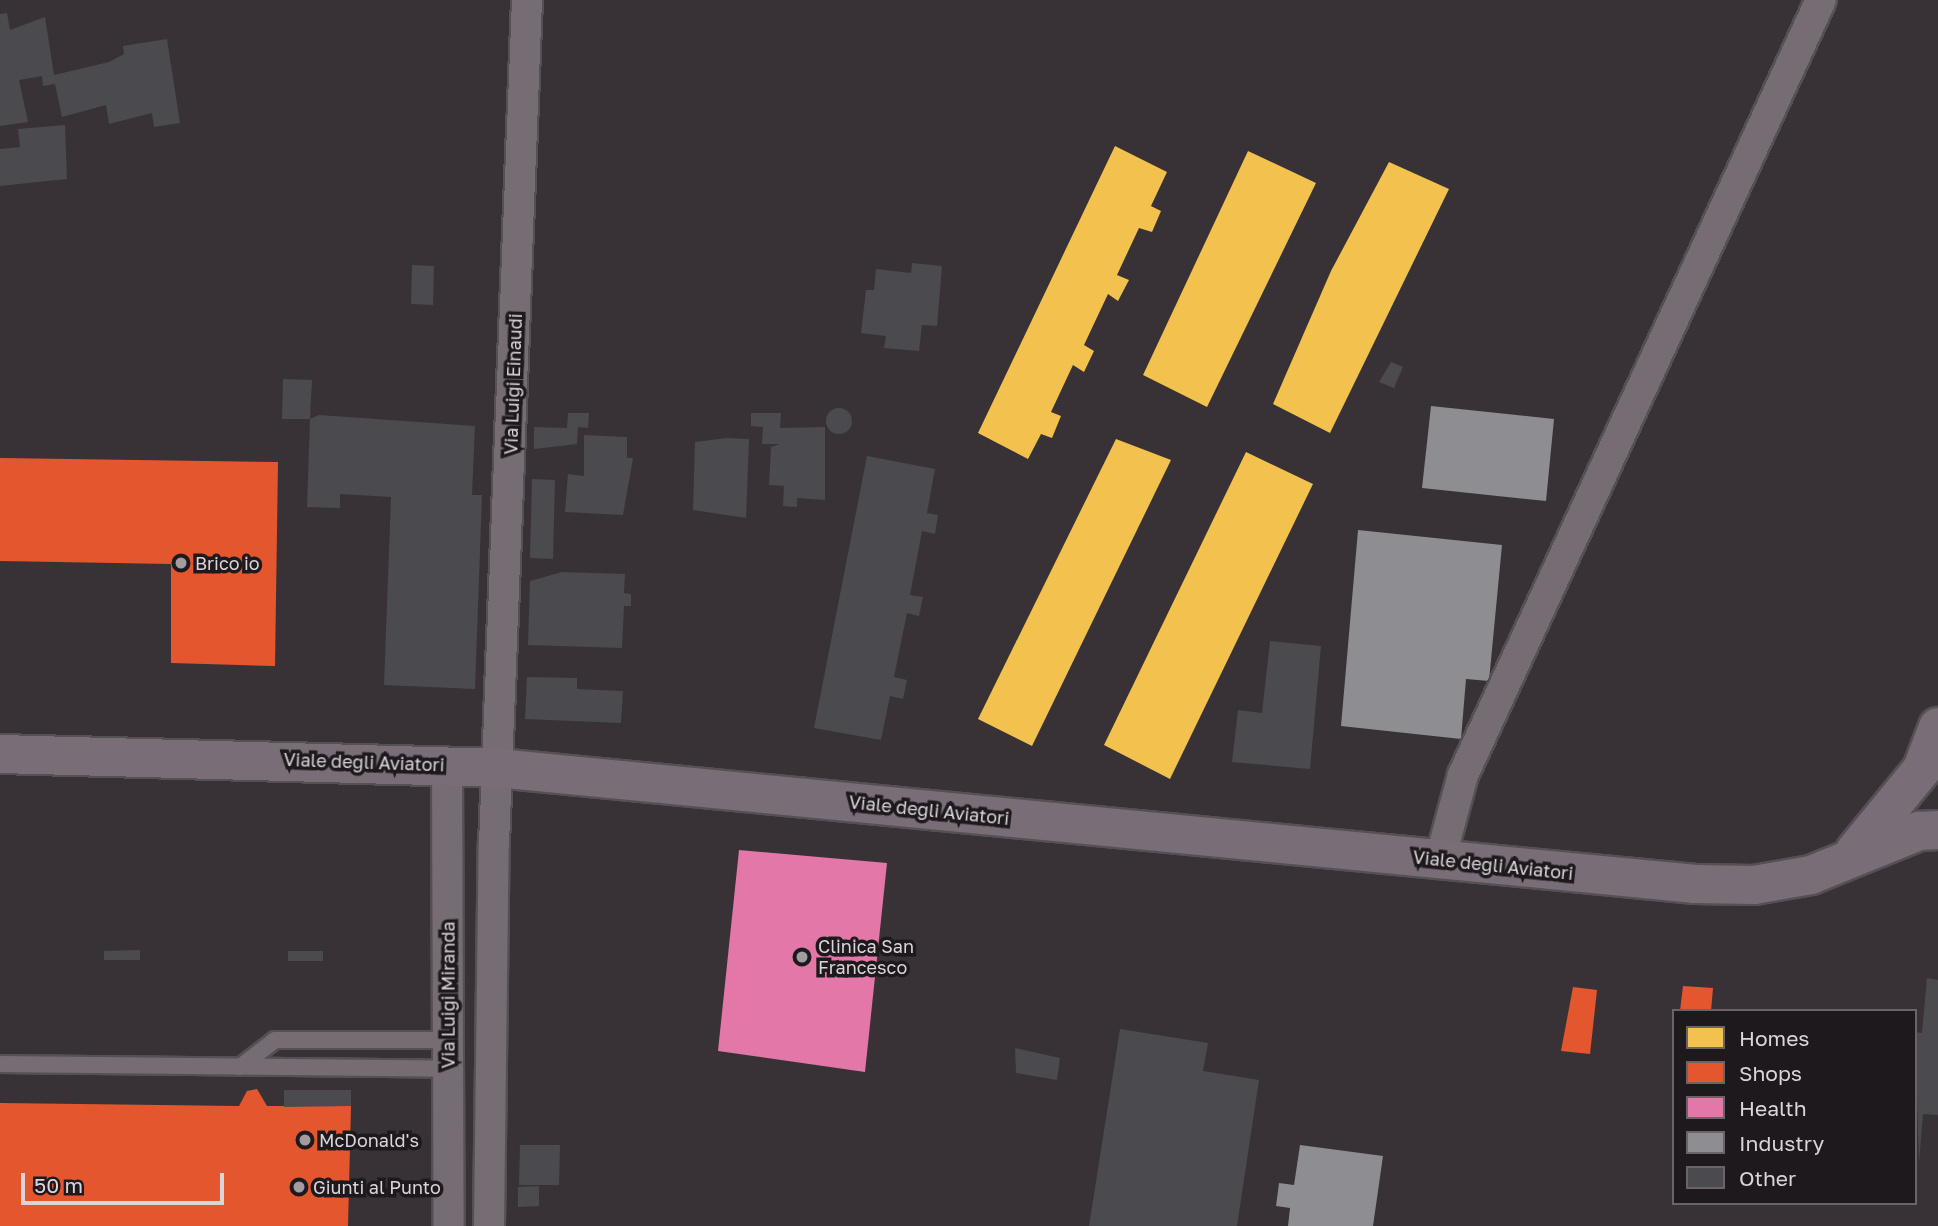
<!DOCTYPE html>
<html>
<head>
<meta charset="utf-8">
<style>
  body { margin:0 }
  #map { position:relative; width:1938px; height:1226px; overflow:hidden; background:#383237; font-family:"Golos Text",sans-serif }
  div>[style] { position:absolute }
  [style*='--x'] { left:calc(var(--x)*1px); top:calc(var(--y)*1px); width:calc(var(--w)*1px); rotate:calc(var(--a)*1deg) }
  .homes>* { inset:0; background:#f2c14e }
  .shops>* { inset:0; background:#e4572e }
  .health>* { inset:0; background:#e377a8 }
  .industry>* { inset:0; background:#8d8d92 }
  .building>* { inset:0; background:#4b4a4e }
  .round { border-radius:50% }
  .roads { filter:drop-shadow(2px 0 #555053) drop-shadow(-2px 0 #555053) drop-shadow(0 2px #555053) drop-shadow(0 -2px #555053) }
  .service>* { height:16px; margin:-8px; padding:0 8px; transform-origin:8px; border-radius:8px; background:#766c74 }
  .minor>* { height:30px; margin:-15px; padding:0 15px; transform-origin:15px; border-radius:15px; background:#766c74 }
  .secondary>* { height:38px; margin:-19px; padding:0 19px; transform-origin:19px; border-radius:19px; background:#796e78 }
  .dots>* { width:19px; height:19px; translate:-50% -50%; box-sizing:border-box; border:4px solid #1e191d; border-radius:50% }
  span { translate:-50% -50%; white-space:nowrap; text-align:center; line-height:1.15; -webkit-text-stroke:7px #1e191d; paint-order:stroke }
  .street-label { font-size:18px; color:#dbd4d9 }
  .poi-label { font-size:18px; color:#dbd4d9 }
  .left { translate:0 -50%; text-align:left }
  .legend { position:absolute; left:1672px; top:1009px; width:245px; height:196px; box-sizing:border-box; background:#1e191d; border:2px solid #6a6468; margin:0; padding:9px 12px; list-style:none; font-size:21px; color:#dbd4d9 }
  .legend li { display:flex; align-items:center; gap:14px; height:35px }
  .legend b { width:35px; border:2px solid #6a6468 }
  .scale { position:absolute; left:21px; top:1173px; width:203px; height:32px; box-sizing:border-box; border:4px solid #dbd4d9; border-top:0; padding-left:9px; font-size:21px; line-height:24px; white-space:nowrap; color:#dbd4d9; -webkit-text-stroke:5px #1e191d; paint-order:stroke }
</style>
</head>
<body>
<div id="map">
  <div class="homes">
    <i style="clip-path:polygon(1115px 146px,1167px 172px,1151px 206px,1161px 211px,1152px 232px,1139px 228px,1117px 275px,1129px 280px,1118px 301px,1108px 294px,1084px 345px,1094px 351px,1084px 372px,1073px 365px,1051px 412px,1061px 416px,1052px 438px,1041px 434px,1028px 459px,978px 433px)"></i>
    <i style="clip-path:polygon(1248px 151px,1316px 183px,1207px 407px,1143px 375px)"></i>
    <i style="clip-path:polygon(1389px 162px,1449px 189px,1330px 433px,1273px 404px,1331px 271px)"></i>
    <i style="clip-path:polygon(1116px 439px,1171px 460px,1032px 746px,978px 719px)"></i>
    <i style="clip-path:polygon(1246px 452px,1313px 484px,1170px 779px,1104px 745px)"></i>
  </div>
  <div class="shops">
    <i style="clip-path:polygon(0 458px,278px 462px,275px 666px,171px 663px,171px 564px,0 561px)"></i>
    <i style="clip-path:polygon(1683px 986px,1713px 988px,1711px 1011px,1680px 1011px)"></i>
    <i style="clip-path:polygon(1573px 987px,1597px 990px,1590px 1054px,1561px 1051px)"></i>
    <i style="clip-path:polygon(257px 1089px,267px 1106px,351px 1106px,348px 1226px,0 1226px,0 1103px,239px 1106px,247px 1091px)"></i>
  </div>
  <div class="health">
    <i style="clip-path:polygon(739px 850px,887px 863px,865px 1072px,718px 1051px)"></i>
  </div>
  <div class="industry">
    <i style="clip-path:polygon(1431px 406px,1554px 419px,1546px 501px,1422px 488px)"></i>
    <i style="clip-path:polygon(1358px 530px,1502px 545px,1489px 681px,1466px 679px,1461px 739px,1341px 726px)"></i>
    <i style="clip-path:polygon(1300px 1145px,1383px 1156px,1373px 1226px,1288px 1226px,1290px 1208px,1276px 1206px,1279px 1183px,1294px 1185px)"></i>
  </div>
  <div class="building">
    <i style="clip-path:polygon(7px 13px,10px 30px,45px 17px,54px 75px,109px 62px,124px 54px,123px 46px,167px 39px,180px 123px,154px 127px,152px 113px,109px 124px,106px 105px,62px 117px,55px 84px,43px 86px,42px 76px,19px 80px,28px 122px,0 126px,0 14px)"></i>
    <i style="clip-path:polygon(65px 125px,67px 179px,0 186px,0 149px,20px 147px,18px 129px)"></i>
    <i style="clip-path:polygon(912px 263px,942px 266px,937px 326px,922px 325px,919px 351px,884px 348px,886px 336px,861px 333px,866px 290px,874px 290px,876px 269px,911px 273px)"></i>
    <i style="clip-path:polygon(412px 265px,434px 266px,433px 305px,411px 304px)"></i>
    <i style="clip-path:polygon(1391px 362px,1403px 367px,1394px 388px,1379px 382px)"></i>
    <i style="clip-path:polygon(283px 379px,312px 380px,310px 419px,282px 419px)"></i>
    <i class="round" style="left:826px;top:408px;width:26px;height:26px"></i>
    <i style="clip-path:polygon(568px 413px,589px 413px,588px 428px,578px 427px,577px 444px,534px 449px,534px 427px,567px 428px)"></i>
    <i style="clip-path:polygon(751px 413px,781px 413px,780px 428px,825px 427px,825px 500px,797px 498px,797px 507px,783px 506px,784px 486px,769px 485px,771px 447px,780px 444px,762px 444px,763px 427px,751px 426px)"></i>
    <i style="clip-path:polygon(319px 415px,475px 426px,472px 495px,482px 495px,475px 689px,384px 685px,391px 497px,340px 494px,340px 508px,307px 507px,310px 419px)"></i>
    <i style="clip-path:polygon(584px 435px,627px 437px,627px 458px,633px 458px,623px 515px,565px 512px,568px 474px,584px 476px)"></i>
    <i style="clip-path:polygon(727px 438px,749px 439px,746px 518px,693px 510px,695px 442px)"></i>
    <i style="clip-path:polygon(867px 456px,935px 469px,927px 513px,938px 515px,935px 534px,922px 531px,910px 595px,923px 597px,919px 616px,907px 613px,894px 677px,907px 680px,903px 699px,890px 696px,881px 740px,814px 728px)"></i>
    <i style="clip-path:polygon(532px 479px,555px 480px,553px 559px,530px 558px)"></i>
    <i style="clip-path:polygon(562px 572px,625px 574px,624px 593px,631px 594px,631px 606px,624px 606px,622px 648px,528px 645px,530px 581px)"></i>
    <i style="clip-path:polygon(1270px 641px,1321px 646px,1310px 769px,1232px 762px,1238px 710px,1262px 713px)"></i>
    <i style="clip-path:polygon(527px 677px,577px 678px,577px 689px,623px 691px,621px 723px,525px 719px)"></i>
    <i style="clip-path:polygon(140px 950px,140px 960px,104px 960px,104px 951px)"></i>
    <i style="clip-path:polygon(288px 951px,323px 951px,323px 961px,288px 961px)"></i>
    <i style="clip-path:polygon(848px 967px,860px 968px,860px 976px,848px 976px)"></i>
    <i style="clip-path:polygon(1927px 978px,1938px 980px,1938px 1115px,1923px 1114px,1919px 1163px,1915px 1032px,1922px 1033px)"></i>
    <i style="clip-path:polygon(1120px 1029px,1208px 1043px,1203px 1071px,1259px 1080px,1237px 1226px,1089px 1226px)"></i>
    <i style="clip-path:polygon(1015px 1048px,1060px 1058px,1057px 1080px,1016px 1073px)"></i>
    <i style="clip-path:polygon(284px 1090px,351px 1090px,351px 1106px,284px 1107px)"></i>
    <i style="clip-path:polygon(520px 1145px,560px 1145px,559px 1185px,519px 1185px)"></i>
    <i style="clip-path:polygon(539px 1186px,539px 1206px,518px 1207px,518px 1187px)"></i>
  </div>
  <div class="roads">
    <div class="service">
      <i style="--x:0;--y:1064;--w:448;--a:0.6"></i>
      <i style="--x:240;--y:1067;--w:44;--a:-37.6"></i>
      <i style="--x:275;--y:1040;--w:173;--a:0"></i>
    </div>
    <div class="minor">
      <i style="--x:447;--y:765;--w:461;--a:89.8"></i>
      <i style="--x:1440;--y:860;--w:88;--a:-74.9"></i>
      <i style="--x:1463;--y:775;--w:854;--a:-65.21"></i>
      <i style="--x:489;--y:1226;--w:382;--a:-89.3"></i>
      <i style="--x:494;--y:844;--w:845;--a:-87.76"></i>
    </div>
    <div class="secondary">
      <i style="--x:0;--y:754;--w:497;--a:1.6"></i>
      <i style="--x:497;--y:768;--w:1204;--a:5.53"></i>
      <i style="--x:1695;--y:884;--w:59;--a:1"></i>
      <i style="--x:1754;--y:885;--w:58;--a:-10"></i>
      <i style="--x:1811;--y:875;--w:117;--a:-22.2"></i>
      <i style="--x:1919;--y:831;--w:19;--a:-3"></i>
      <i style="--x:1855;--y:851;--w:106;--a:-50.7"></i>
      <i style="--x:1922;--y:769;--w:45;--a:-69.1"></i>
    </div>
  </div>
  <div class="dots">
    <i style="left:181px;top:563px;background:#a29ba0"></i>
    <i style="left:802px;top:957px;background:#a29ba0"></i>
    <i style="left:305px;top:1140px;background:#a29ba0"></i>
    <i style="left:299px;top:1187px;background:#a29ba0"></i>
  </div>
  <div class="street-label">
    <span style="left:513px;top:384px;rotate:-88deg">Via Luigi Einaudi</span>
    <span style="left:364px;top:762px;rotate:2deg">Viale degli Aviatori</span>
    <span style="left:929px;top:810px;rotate:6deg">Viale degli Aviatori</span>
    <span style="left:1493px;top:865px;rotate:6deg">Viale degli Aviatori</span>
    <span style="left:448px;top:995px;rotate:-90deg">Via Luigi Miranda</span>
  </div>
  <div class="poi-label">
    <span class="left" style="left:195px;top:563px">Brico io</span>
    <span class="left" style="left:818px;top:957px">Clinica San<br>Francesco</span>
    <span class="left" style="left:319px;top:1140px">McDonald's</span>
    <span class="left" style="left:313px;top:1187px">Giunti al Punto</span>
  </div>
  <ul class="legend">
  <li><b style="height:19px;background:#f2c14e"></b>Homes</li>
  <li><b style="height:19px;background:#e4572e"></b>Shops</li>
  <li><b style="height:19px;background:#e377a8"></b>Health</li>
  <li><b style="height:19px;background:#8d8d92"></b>Industry</li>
  <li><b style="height:19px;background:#4b4a4e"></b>Other</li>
  </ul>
  <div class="scale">50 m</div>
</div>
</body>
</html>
